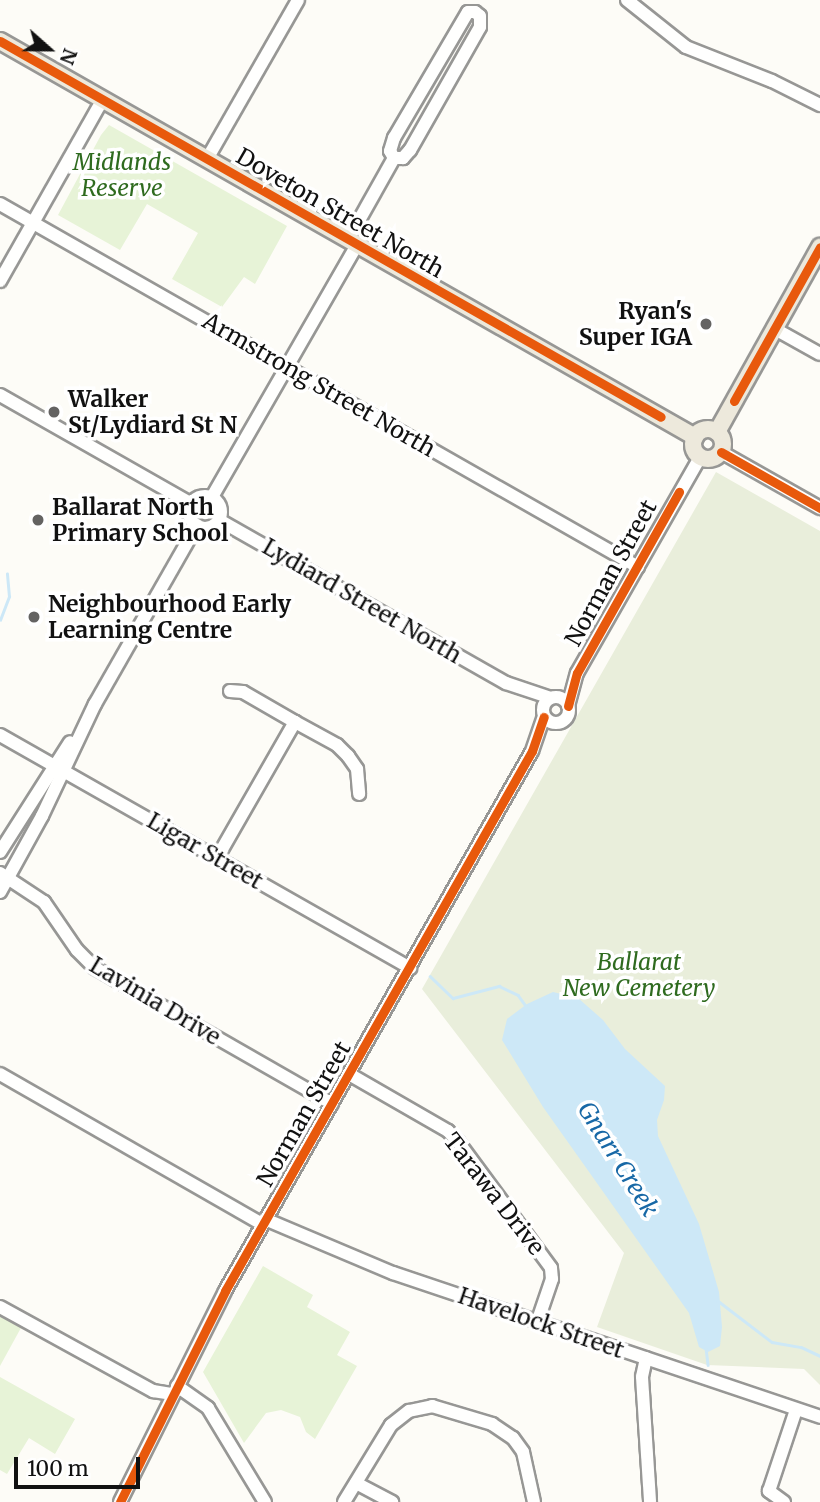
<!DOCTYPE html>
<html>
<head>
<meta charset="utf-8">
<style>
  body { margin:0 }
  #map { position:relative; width:820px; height:1502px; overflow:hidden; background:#fdfcf7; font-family:Merriweather,serif }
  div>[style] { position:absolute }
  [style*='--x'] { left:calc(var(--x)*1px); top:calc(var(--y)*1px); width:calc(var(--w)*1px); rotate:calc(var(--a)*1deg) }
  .green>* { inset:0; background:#e7f3d7 }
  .cemetery>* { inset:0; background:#e9eedb }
  .water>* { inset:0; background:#cde8f7 }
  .stream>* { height:2.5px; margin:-1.25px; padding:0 1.25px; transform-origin:1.25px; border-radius:1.25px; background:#cde8f7 }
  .roads { filter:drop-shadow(2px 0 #979795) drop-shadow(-2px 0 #979795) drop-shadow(0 2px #979795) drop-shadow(0 -2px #979795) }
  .minor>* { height:12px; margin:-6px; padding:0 6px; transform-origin:6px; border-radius:6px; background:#fffffe }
  .minor>.ring { margin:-6px; padding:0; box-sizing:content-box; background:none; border:12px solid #fffffe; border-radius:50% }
  .major>* { height:16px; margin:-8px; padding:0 8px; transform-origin:8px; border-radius:8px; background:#ede9dc }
  .major>.ring { margin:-8px; padding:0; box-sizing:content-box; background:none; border:16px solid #ede9dc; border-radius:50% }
  .cycleway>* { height:9px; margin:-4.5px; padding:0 4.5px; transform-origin:4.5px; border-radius:4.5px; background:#e8590c }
  .dots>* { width:19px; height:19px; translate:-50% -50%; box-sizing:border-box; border:4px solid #fff; border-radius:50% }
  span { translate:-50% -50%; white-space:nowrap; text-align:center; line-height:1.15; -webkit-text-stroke:7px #fff; paint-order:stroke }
  .park-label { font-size:23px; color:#2f6b1f; font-style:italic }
  .street-label { font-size:23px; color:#111 }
  .poi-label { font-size:23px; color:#111; font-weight:700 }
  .right { translate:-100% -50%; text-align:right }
  .left { translate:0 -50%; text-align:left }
  .water-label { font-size:24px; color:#1768a6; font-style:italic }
  .north { position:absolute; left:14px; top:14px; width:70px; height:70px; -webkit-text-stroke:5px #fff; paint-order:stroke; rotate:111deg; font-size:19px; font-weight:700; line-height:28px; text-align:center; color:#111 }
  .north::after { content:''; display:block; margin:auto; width:24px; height:32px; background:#111; clip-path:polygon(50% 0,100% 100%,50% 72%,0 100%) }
  .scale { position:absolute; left:14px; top:1457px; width:126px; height:32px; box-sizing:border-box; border:4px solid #111; border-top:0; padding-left:9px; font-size:21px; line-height:24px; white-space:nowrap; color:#111; -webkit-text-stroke:5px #fff; paint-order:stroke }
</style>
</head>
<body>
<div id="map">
  <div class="green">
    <i style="clip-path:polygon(109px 125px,287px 226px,255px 284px,244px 277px,222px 307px,172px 279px,198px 233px,147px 204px,120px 250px,58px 215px,101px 135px)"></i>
    <i style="clip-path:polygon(263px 1266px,313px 1295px,307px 1307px,350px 1332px,337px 1355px,357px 1366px,315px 1439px,306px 1432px,300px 1417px,281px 1410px,266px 1413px,244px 1443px,203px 1372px)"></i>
    <i style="clip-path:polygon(0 1314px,22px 1326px,0 1366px)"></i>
    <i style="clip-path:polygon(0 1377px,75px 1419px,55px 1454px,29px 1438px,7px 1474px,0 1470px)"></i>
  </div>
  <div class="cemetery">
    <i style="clip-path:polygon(716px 472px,820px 531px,820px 1385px,804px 1369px,707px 1365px,597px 1327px,624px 1253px,422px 989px)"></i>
  </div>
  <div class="water">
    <i style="clip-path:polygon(553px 992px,578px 998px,603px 1020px,625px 1049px,665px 1086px,664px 1100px,657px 1120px,658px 1136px,699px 1224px,719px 1292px,722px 1327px,720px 1346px,708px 1352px,699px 1347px,689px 1313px,543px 1107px,502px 1040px,507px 1019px,527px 1004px)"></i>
  </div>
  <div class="stream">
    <i style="--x:0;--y:620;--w:25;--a:-69"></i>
    <i style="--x:9;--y:597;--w:23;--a:-95"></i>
    <i style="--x:430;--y:976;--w:32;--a:44"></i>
    <i style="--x:453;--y:998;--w:48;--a:-14.6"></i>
    <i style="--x:499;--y:986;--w:21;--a:25"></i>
    <i style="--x:518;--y:995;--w:14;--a:54"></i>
    <i style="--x:717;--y:1300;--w:69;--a:37.4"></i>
    <i style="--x:772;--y:1342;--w:29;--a:10"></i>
    <i style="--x:801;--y:1347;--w:21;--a:25"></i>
    <i style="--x:706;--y:1348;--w:17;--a:83"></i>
  </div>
  <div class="roads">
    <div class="minor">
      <i style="--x:627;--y:0;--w:75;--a:38.5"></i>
      <i style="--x:686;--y:47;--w:92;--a:21.6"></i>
      <i style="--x:772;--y:81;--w:54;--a:26.6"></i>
      <i style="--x:468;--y:12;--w:7;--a:0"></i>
      <i style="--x:475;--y:12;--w:6;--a:39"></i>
      <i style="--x:480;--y:16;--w:11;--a:90"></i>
      <i style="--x:480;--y:27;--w:142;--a:119.6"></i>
      <i style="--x:410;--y:150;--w:11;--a:131"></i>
      <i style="--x:403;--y:158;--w:9;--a:180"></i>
      <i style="--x:394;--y:158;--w:8;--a:-120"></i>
      <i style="--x:390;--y:151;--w:14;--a:-73"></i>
      <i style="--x:394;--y:138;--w:146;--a:-59.6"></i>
      <i style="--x:207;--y:159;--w:183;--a:-60.2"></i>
      <i style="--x:0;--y:204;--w:734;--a:29.64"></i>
      <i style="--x:348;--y:240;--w:94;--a:-60.7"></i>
      <i style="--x:0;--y:281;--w:209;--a:-60.5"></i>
      <i style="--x:775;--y:329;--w:51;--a:29.1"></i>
      <i style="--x:0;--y:395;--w:221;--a:29.6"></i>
      <i style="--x:721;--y:452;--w:114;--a:29.5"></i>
      <i class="ring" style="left:189px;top:496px;width:20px;height:20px"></i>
      <i style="--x:212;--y:497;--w:291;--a:-60.1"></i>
      <i style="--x:219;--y:520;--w:330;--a:29.6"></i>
      <i style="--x:506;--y:683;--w:47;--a:18.4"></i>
      <i style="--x:230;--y:691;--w:13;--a:4"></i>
      <i style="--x:243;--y:692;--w:60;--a:30"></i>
      <i class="ring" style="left:543px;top:697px;width:14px;height:14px"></i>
      <i style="--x:568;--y:706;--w:34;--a:-75"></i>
      <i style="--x:577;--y:673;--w:249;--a:-60.3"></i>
      <i style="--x:0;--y:735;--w:472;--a:29.6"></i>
      <i style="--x:0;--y:852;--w:130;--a:-57.5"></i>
      <i style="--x:217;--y:858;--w:157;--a:-60.2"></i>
      <i style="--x:295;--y:722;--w:48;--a:28.7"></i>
      <i style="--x:337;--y:745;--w:16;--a:45"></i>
      <i style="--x:348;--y:756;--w:16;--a:55"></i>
      <i style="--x:357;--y:769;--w:25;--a:85"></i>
      <i style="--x:0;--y:873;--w:53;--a:33.4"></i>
      <i style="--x:44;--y:902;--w:58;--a:55.5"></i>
      <i style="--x:77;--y:950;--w:25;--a:45"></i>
      <i style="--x:95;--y:968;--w:273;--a:29.8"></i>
      <i style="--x:0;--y:892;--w:87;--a:-61.1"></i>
      <i style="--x:42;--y:816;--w:124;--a:-64.7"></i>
      <i style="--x:95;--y:704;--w:206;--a:-60.3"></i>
      <i style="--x:0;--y:1074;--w:302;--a:29.8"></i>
      <i style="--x:349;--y:1074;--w:114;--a:29.9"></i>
      <i style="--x:448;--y:1131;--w:16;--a:47"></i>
      <i style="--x:459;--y:1143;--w:155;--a:53.6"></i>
      <i style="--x:551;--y:1268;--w:11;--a:85"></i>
      <i style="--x:552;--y:1279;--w:43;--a:108.9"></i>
      <i style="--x:265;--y:1219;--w:139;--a:22.9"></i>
      <i style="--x:393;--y:1273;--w:451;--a:18.6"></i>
      <i style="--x:0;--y:1307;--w:175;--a:28.8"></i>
      <i style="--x:153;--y:1391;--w:20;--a:9"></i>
      <i style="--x:646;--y:1358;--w:19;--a:102"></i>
      <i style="--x:642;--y:1377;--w:125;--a:86.3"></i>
      <i style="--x:177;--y:1386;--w:38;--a:35"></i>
      <i style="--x:208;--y:1408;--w:110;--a:58.8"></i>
      <i style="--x:356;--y:1483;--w:41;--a:27.8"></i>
      <i style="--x:120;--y:1502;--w:236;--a:-63.5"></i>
      <i style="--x:225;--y:1291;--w:621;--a:-60.38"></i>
      <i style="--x:532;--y:751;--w:36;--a:-71"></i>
      <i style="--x:344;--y:1502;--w:90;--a:-58.6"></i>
      <i style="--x:391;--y:1425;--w:23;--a:-38"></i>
      <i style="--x:409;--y:1411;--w:24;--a:-12"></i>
      <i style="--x:432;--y:1406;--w:63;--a:16.7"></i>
      <i style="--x:492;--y:1424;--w:25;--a:34"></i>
      <i style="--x:513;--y:1438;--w:17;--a:54"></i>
      <i style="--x:523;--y:1452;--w:51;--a:77.6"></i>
      <i style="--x:784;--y:1502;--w:19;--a:-144"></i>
      <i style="--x:769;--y:1491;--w:85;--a:-71.6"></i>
    </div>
    <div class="major">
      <i style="--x:0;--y:41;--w:800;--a:29.67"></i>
      <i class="ring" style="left:693px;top:429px;width:14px;height:14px"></i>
      <i style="--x:717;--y:432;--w:212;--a:-60.9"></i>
    </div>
  </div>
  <div class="cycleway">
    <i style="--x:0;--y:41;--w:760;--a:29.63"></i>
    <i style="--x:734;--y:401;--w:176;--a:-60.8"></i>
    <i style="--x:721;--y:452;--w:114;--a:29.5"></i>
    <i style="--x:568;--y:706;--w:34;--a:-75"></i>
    <i style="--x:577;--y:673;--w:208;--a:-60.6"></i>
    <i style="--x:120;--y:1502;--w:236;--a:-63.5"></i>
    <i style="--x:225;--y:1291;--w:621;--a:-60.38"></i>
    <i style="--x:532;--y:751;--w:36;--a:-71"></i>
  </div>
  <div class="dots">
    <i style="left:706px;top:324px;background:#646362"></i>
    <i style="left:54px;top:412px;background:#646362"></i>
    <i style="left:38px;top:520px;background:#646362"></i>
    <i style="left:34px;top:617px;background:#646362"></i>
  </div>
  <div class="park-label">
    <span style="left:122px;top:175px">Midlands<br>Reserve</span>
    <span style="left:639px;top:975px">Ballarat<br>New Cemetery</span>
  </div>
  <div class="street-label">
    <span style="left:340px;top:213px;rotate:30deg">Doveton Street North</span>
    <span style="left:319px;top:385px;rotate:30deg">Armstrong Street North</span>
    <span style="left:611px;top:573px;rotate:-61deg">Norman Street</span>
    <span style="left:362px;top:601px;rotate:30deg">Lydiard Street North</span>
    <span style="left:205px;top:851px;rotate:30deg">Ligar Street</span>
    <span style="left:155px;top:1001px;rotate:31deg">Lavinia Drive</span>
    <span style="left:304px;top:1114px;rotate:-60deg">Norman Street</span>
    <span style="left:494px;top:1194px;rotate:52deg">Tarawa Drive</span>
    <span style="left:541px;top:1323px;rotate:19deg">Havelock Street</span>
  </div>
  <div class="poi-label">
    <span class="right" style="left:692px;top:324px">Ryan's<br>Super IGA</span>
    <span class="left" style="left:68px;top:412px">Walker<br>St/Lydiard St N</span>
    <span class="left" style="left:52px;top:520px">Ballarat North<br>Primary School</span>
    <span class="left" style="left:48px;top:617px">Neighbourhood Early<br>Learning Centre</span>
  </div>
  <div class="water-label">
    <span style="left:618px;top:1159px;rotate:58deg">Gnarr Creek</span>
  </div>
  <div class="north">N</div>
  <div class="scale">100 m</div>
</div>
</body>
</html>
